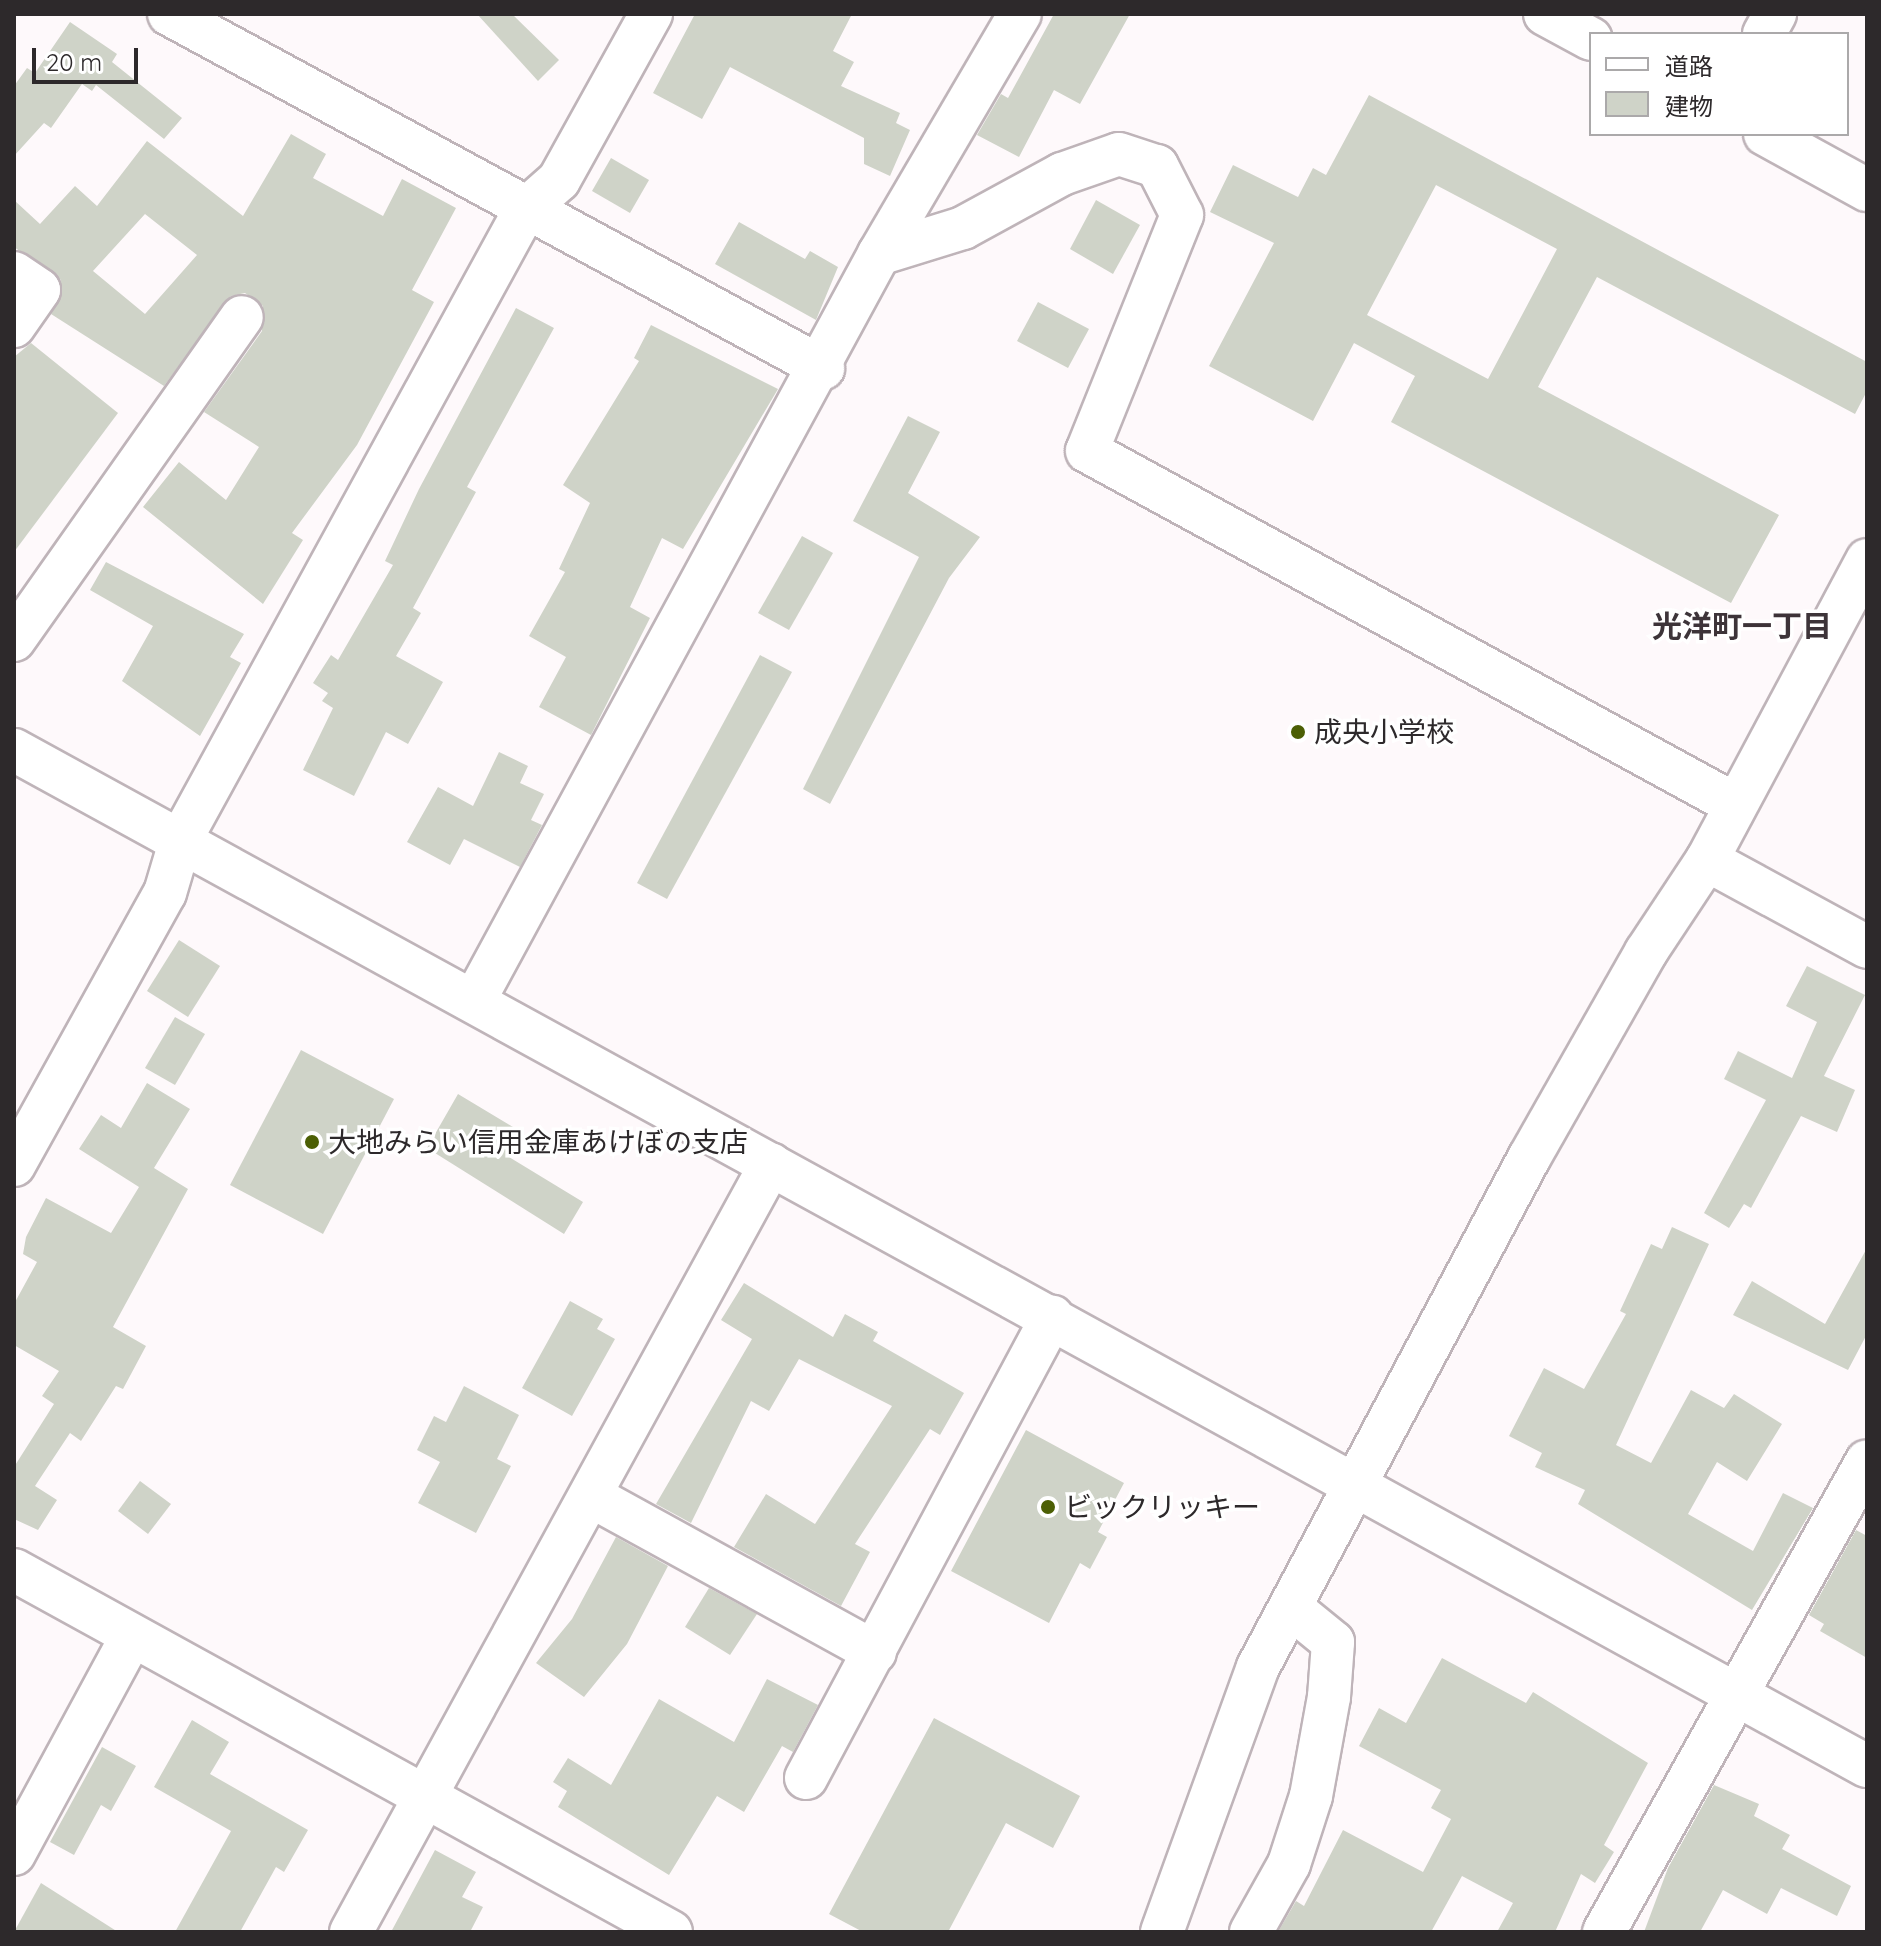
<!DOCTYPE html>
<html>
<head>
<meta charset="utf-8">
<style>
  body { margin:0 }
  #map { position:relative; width:1881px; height:1946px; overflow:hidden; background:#fef9fb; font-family:Quicksand,"Noto Sans JP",sans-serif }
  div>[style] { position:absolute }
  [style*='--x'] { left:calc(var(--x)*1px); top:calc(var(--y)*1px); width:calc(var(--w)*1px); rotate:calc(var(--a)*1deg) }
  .building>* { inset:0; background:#cfd3c8 }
  .roads { filter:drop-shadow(2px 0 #bfb4b9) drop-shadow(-2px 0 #bfb4b9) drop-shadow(0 2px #bfb4b9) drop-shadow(0 -2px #bfb4b9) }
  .minor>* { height:42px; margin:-21px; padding:0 21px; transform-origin:21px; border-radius:21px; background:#fff }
  .dots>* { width:22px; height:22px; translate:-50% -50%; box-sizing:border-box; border:4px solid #fff; border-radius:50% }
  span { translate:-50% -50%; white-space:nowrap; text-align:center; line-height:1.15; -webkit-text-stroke:7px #fff; paint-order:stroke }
  .poi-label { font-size:28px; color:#2d292b }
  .left { translate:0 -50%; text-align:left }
  .neighbourhood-label { font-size:30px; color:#3d3439; font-weight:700 }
  .frame { position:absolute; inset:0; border:16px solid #2d292b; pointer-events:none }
  .legend { position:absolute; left:1589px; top:32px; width:260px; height:104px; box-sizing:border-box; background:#fff; border:2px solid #aba9aa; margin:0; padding:10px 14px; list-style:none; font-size:24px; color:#2d292b }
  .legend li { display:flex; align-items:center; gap:16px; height:40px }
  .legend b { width:40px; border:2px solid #aba9aa }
  .scale { position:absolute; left:32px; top:48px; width:106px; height:36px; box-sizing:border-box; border:4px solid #2d292b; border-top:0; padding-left:10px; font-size:24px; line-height:28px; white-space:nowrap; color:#2d292b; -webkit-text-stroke:6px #fff; paint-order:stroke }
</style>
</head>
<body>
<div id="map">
  <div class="building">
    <i style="clip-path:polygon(477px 14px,512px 14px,559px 60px,538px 81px)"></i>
    <i style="clip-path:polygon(695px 14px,852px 14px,833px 51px,854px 62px,841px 86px,900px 113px,896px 123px,910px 130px,890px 176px,864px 164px,864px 138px,730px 67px,702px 119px,653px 93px)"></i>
    <i style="clip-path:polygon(1054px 14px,1130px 14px,1080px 104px,1054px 90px,1019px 157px,977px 135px,1001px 94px,1008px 98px)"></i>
    <i style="clip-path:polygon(70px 22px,117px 54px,112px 62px,182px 118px,164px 139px,96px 85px,92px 91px,82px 84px,51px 128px,44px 123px,14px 156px,14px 86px,27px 68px,35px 73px)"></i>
    <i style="clip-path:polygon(evenodd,1369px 95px,1867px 362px,1867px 391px,1855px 414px,1597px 277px,1538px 387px,1779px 515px,1731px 603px,1391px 422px,1415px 376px,1354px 343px,1313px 421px,1209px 366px,1274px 243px,1210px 212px,1233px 165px,1298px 197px,1313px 168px,1326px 175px,1369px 95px,1436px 185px,1557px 249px,1488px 379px,1367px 315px,1436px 185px)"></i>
    <i style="clip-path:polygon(evenodd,291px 134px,326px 154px,313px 178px,383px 216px,402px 179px,456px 208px,412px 290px,434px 302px,357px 445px,292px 533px,303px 540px,263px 604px,143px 507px,179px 462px,226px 500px,259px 447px,204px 412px,262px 331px,263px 306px,245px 293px,231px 296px,164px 386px,51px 314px,61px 280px,14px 247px,14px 200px,40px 224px,75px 186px,97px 206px,147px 141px,243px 216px,291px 134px,145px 214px,197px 255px,145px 314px,93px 271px,145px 214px)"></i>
    <i style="clip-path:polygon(611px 158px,649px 180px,630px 213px,592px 191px)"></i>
    <i style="clip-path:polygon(1096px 200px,1140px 225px,1113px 274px,1070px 249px)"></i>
    <i style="clip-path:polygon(739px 222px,805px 259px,810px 251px,838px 267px,816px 320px,715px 264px)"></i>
    <i style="clip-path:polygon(1038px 302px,1089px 329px,1068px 368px,1017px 341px)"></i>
    <i style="clip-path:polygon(516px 308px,554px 328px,467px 487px,476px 492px,413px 608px,421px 613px,396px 656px,443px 682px,408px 744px,386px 732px,354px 796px,303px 770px,333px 708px,322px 701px,328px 693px,313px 683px,331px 655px,338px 660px,393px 565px,385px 561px,419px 489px)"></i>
    <i style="clip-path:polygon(651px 325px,778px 389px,683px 549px,662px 538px,630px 607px,650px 618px,591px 735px,539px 707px,566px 657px,529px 636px,565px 572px,559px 569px,590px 503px,563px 485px,639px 361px,634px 358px)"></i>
    <i style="clip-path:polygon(31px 343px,118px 413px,14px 552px,14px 357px)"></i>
    <i style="clip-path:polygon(908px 416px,940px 432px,908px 493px,980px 537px,949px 578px,830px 804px,803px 789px,919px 557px,853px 521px)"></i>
    <i style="clip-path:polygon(802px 536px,833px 553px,789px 630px,758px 613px)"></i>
    <i style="clip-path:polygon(106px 562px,244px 634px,230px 657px,241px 663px,200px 736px,122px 681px,153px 626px,90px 590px)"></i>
    <i style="clip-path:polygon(760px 655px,792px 672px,667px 899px,637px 883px)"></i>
    <i style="clip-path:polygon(499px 752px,528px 766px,520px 783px,544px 794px,531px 820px,542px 825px,520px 867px,464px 839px,450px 865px,407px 842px,438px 787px,473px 806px)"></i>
    <i style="clip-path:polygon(179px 940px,220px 966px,188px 1017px,147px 991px)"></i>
    <i style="clip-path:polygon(1807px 966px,1865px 995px,1824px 1076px,1855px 1090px,1837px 1132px,1801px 1116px,1751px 1208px,1744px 1204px,1729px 1228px,1704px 1213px,1766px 1100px,1724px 1079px,1738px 1051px,1792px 1078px,1817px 1022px,1786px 1006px)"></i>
    <i style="clip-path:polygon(175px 1017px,205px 1034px,175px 1085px,145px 1068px)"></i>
    <i style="clip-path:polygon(301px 1050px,394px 1099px,323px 1234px,230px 1185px)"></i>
    <i style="clip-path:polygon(147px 1083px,190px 1109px,154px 1168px,188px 1189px,113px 1327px,146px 1346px,123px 1389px,116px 1386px,81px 1441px,70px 1433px,35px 1486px,57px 1500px,38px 1530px,14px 1519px,14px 1467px,54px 1404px,42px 1396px,59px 1371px,14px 1345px,14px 1304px,37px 1262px,23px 1254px,26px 1237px,46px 1198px,111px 1233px,139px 1187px,79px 1149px,101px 1115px,121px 1128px)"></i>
    <i style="clip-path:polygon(458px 1094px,523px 1133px,509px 1157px,583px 1202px,564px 1234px,427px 1148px)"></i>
    <i style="clip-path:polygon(1672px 1227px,1709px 1244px,1616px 1445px,1651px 1463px,1691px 1390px,1724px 1408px,1734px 1394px,1782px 1424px,1747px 1481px,1717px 1462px,1688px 1514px,1753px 1551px,1783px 1493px,1813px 1508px,1752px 1610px,1578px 1504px,1585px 1490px,1535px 1467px,1542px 1453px,1509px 1436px,1544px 1368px,1584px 1389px,1626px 1314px,1620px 1311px,1651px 1244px,1662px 1249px)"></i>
    <i style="clip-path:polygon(1867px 1248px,1867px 1334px,1848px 1370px,1733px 1315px,1752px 1281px,1825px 1324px)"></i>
    <i style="clip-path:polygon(744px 1283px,833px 1337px,845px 1314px,878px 1332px,873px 1341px,964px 1393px,940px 1435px,930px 1429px,855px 1544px,870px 1552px,841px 1606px,734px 1547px,766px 1494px,815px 1524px,892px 1406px,799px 1359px,769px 1411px,751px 1401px,691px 1523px,656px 1504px,752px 1339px,721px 1320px)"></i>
    <i style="clip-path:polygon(570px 1301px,603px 1319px,597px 1329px,615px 1339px,572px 1416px,522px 1388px)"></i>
    <i style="clip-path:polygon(464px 1386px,519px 1415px,497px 1459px,511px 1466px,476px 1533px,418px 1503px,440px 1462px,417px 1450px,434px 1416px,446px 1422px)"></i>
    <i style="clip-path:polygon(1026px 1430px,1124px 1483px,1098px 1532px,1107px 1537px,1090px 1569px,1080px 1563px,1049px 1623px,951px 1571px)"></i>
    <i style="clip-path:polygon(140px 1481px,171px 1504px,148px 1534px,118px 1511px)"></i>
    <i style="clip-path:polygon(1856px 1530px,1867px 1536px,1867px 1658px,1820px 1631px,1824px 1624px,1809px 1615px)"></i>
    <i style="clip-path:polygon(616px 1537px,668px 1566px,627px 1644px,584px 1697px,536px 1663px,572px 1619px)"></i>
    <i style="clip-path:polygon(709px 1588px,757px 1614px,730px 1655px,685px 1627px)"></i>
    <i style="clip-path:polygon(1442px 1658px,1526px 1703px,1533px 1692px,1648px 1763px,1604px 1845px,1614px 1852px,1595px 1883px,1581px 1874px,1555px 1932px,1497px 1932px,1513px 1903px,1462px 1876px,1431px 1932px,1278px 1932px,1296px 1901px,1304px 1906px,1343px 1830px,1423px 1872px,1451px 1819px,1431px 1808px,1441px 1790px,1359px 1746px,1379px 1708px,1406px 1723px)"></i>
    <i style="clip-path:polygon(767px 1679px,818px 1705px,793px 1752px,782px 1746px,744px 1812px,717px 1796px,669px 1875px,558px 1807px,567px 1791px,553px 1782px,568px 1758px,611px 1785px,659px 1699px,734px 1742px)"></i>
    <i style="clip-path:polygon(934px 1718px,1080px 1796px,1053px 1848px,1006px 1823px,948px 1932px,863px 1932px,829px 1914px)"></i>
    <i style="clip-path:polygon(192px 1720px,229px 1742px,210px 1774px,308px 1830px,284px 1872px,276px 1867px,240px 1932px,175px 1932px,231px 1831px,154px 1787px)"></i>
    <i style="clip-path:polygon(102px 1747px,136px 1766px,111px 1811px,101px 1805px,74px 1855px,50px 1842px)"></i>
    <i style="clip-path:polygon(1714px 1785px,1759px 1804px,1754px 1816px,1790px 1835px,1782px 1849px,1851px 1886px,1837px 1916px,1781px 1888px,1767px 1914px,1723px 1890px,1700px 1932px,1644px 1932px,1668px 1868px)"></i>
    <i style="clip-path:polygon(435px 1850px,476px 1872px,462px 1897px,483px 1907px,470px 1932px,391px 1932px)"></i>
    <i style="clip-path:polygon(41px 1883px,118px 1932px,14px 1932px)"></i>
  </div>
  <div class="roads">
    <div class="minor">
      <i style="--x:169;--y:14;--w:744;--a:28.43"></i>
      <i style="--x:1545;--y:14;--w:52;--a:28.5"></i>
      <i style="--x:1764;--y:34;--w:23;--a:-61"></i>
      <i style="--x:1765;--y:134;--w:116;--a:28.8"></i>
      <i style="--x:879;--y:254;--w:88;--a:-17.2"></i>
      <i style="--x:963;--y:228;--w:113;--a:-28.6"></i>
      <i style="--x:1062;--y:174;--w:60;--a:-19.3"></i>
      <i style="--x:1119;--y:154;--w:40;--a:18"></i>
      <i style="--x:1157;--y:166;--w:55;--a:63"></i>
      <i style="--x:1182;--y:215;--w:254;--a:111.9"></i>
      <i style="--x:1087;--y:451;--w:739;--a:28.61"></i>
      <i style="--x:14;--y:273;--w:30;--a:34"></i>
      <i style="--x:39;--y:290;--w:44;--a:124.8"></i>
      <i style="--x:14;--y:640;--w:395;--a:-54.8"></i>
      <i style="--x:14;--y:750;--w:2113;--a:28.74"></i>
      <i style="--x:1707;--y:860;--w:182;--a:28.5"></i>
      <i style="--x:474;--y:1001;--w:850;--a:-61.53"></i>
      <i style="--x:879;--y:254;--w:278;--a:-59.6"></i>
      <i style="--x:14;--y:1165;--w:311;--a:-61"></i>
      <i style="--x:165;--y:893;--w:56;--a:-73.5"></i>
      <i style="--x:181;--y:839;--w:717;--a:-61.33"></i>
      <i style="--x:525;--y:210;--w:45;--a:-41.4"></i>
      <i style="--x:559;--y:180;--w:190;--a:-61"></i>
      <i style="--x:591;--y:1496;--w:324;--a:28.8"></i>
      <i style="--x:14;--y:1570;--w:750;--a:28.85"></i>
      <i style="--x:806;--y:1778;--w:523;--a:-61.91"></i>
      <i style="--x:14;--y:1854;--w:248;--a:-61.6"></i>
      <i style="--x:351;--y:1932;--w:875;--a:-61.33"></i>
      <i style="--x:1162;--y:1932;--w:282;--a:-70.1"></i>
      <i style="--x:1258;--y:1667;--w:577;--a:-61.97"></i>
      <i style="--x:1529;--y:1158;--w:237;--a:-60.4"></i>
      <i style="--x:1646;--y:952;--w:110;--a:-56.5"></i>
      <i style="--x:1707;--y:860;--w:340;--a:-61.9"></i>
      <i style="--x:1251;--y:1932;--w:78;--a:-60.8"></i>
      <i style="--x:1289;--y:1864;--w:71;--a:-72.1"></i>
      <i style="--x:1311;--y:1796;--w:101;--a:-79.7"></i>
      <i style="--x:1329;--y:1697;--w:55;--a:-85.8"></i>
      <i style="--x:1333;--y:1642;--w:55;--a:-140.9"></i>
      <i style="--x:1604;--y:1932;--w:539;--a:-60.82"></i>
    </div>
  </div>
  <div class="dots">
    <i style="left:1298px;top:732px;background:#4c5f05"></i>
    <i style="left:312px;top:1142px;background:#4c5f05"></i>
    <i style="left:1048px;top:1507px;background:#4c5f05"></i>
  </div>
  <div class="poi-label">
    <span class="left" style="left:1314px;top:732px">成央小学校</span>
    <span class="left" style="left:328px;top:1142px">大地みらい信用金庫あけぼの支店</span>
    <span class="left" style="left:1064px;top:1507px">ビックリッキー</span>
  </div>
  <div class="neighbourhood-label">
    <span style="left:1742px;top:626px">光洋町一丁目</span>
  </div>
  <div class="frame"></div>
  <ul class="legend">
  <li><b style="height:10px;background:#fff"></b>道路</li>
  <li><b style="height:22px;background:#cfd3c8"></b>建物</li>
  </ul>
  <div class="scale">20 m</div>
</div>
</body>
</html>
